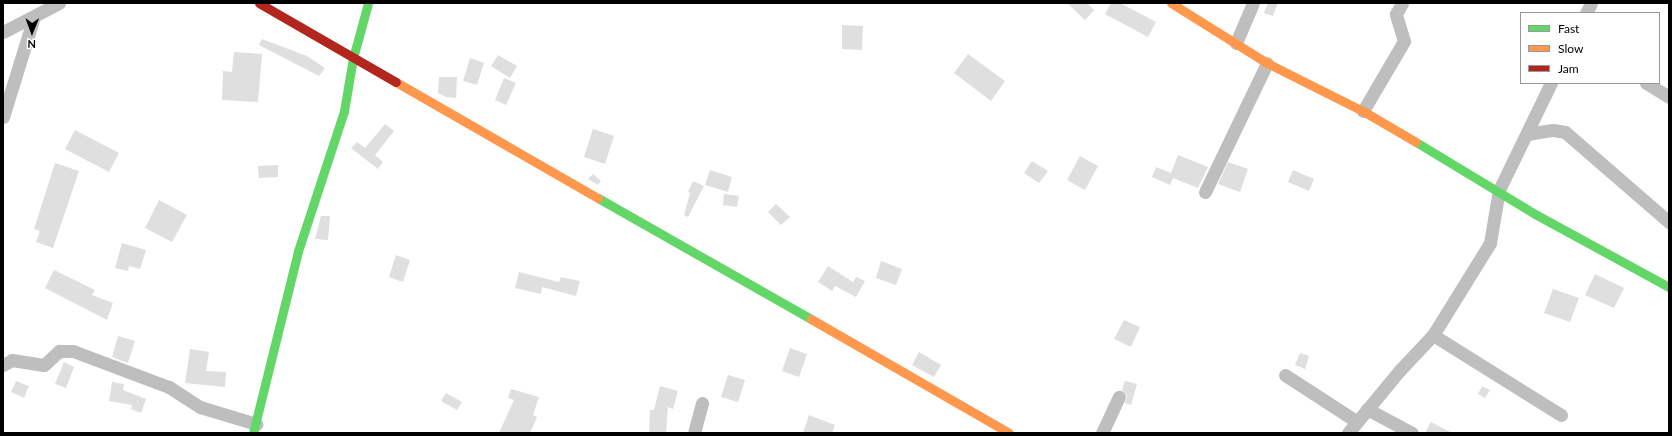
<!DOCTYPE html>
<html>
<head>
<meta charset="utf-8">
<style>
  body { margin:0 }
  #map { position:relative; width:1672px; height:436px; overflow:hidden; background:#fff; font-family:Lato,sans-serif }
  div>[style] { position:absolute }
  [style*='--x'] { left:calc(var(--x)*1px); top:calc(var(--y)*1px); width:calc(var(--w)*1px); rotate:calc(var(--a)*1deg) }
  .building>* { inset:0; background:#dfdfdf }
  .street>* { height:13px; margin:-6.5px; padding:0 6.5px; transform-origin:6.5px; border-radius:6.5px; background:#bebebe }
  .fast>* { height:9px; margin:-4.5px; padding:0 4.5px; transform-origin:4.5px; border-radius:4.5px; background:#63d668 }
  .slow>* { height:9px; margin:-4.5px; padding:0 4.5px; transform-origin:4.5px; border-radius:4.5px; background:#ff974d }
  .jam>* { height:9px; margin:-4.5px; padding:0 4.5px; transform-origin:4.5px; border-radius:4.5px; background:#b3261e }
  span { translate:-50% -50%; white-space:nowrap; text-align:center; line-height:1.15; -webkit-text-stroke:3.5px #fff; paint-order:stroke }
  .frame { position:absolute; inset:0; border:4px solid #000; pointer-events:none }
  .legend { position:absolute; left:1520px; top:12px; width:140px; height:72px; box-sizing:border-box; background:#fff; border:1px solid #999; margin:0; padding:5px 7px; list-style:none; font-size:12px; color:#000 }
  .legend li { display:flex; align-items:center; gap:8px; height:20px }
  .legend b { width:20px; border:1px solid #999 }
  .north { position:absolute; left:12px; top:12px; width:40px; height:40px; -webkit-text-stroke:3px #fff; paint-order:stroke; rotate:181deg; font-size:11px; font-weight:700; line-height:16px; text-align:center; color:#000 }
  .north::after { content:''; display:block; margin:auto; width:14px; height:18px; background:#000; clip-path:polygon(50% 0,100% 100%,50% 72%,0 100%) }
</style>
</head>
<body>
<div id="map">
  <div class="building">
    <i style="clip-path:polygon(1067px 3px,1087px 3px,1094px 10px,1085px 20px)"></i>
    <i style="clip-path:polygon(1111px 3px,1120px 3px,1156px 22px,1148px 37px,1105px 14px)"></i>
    <i style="clip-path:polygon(1268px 3px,1278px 3px,1273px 16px,1264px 13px)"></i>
    <i style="clip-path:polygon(842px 25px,863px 26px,862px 50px,842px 49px)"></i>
    <i style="clip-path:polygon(262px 39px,307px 56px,325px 68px,319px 76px,259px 45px)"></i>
    <i style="clip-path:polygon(234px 52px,262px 54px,258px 102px,222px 100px,223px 71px,232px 72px)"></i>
    <i style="clip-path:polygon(968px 54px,1005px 81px,991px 101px,954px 73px)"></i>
    <i style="clip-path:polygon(498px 55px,517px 66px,510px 78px,491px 66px)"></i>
    <i style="clip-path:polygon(470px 58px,484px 63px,477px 85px,463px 81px)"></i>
    <i style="clip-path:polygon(439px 77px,457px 77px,456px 98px,446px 97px,438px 93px)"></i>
    <i style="clip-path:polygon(504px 78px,516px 83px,506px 105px,495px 100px)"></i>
    <i style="clip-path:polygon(385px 124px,394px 131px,375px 155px,383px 162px,378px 169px,351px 148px,357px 142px,365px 148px)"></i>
    <i style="clip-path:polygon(593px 129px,614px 136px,605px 164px,584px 157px)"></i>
    <i style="clip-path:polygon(75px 130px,119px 153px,109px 172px,65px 149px)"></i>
    <i style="clip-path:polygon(1178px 155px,1208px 167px,1198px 188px,1173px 178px,1170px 185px,1152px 177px,1156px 167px,1171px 173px)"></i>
    <i style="clip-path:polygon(1080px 156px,1098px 166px,1085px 190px,1067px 180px)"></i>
    <i style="clip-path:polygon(1032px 161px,1048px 171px,1039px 183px,1024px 173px)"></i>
    <i style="clip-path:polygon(1228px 162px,1248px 169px,1240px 192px,1218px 184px)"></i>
    <i style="clip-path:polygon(55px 163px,79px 171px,53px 248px,36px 242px,40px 231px,34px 229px)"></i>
    <i style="clip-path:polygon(278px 165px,278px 177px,259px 178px,258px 166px)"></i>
    <i style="clip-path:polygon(710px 170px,732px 177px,728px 192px,705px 185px)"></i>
    <i style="clip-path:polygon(1293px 170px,1314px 179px,1309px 191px,1288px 182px)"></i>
    <i style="clip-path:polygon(593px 174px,601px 181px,598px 185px,588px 179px)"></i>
    <i style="clip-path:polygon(693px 181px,704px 186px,688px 217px,684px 215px,690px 193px,688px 192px)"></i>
    <i style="clip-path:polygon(724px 194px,739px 196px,737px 207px,723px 205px)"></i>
    <i style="clip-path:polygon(159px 200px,187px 215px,172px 242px,145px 228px)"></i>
    <i style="clip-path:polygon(776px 204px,790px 217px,781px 225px,768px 212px)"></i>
    <i style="clip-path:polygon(321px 216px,330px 216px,328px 240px,315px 239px)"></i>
    <i style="clip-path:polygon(122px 243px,146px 250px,140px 269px,129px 266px,128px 271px,115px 268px)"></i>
    <i style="clip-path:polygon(396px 255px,410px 260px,403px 282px,389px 277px)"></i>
    <i style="clip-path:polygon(881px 261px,902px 269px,896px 285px,876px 278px)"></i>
    <i style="clip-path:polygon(828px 266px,853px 282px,856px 277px,865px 281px,856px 297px,835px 286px,832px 291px,818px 282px)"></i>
    <i style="clip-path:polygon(54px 270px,95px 290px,92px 295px,113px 303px,107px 320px,45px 288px)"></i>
    <i style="clip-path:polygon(519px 272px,559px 282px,561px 277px,580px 281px,576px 296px,542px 287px,541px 294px,515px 288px)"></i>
    <i style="clip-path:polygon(1595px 274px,1624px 288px,1614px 308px,1585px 295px)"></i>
    <i style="clip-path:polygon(1553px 289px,1579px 298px,1570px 322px,1544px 313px)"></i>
    <i style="clip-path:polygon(1124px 320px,1140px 327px,1131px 347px,1114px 339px)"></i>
    <i style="clip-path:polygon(118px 336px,135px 341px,128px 363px,112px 357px)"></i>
    <i style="clip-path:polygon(790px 348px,807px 354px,799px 377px,782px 371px)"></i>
    <i style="clip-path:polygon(190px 349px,209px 352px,206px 371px,226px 372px,225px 387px,185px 383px)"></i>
    <i style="clip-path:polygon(919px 352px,941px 365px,934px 377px,912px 365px)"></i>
    <i style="clip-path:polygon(1300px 353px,1309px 356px,1305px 369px,1295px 365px)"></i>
    <i style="clip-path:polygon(64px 362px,74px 367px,66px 388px,55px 384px)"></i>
    <i style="clip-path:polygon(728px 375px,745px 380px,738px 402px,721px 397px)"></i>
    <i style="clip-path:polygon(16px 381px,29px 386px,24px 398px,11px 392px)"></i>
    <i style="clip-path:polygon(1125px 381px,1137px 384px,1131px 405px,1125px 403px,1127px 396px,1122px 390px)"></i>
    <i style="clip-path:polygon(112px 382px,124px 384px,123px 390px,146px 399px,141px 413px,131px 409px,132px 405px,109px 401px)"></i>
    <i style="clip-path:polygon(660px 386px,678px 391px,673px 409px,668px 407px,666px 433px,649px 433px,650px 410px,654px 410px)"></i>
    <i style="clip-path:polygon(1482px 386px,1490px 390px,1485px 398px,1478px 394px)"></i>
    <i style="clip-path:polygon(511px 389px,539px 397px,533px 415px,537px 417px,530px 433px,499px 433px,514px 400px,508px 398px)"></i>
    <i style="clip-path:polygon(446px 393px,462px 402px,457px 410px,441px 401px)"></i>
    <i style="clip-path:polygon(809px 415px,835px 425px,832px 433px,803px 433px)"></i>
    <i style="clip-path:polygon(1431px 422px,1452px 433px,1425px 433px)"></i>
  </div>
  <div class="street">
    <i style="--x:1586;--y:13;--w:11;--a:-63"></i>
    <i style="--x:3;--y:32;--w:63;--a:-27.4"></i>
    <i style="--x:1236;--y:43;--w:43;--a:-67"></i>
    <i style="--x:1646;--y:83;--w:27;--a:31"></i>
    <i style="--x:1363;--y:111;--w:81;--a:-59.6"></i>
    <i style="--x:1404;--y:41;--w:28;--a:-107"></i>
    <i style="--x:1396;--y:14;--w:13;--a:-61"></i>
    <i style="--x:3;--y:117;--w:105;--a:-72.8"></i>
    <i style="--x:1527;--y:134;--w:26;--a:-9"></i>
    <i style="--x:1553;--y:130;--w:12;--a:9"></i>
    <i style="--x:1565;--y:132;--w:138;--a:40.9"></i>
    <i style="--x:1205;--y:192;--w:143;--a:-64.3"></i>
    <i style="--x:1433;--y:335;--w:151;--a:32"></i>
    <i style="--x:3;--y:365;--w:10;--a:-29"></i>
    <i style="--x:12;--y:360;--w:32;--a:9"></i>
    <i style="--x:44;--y:365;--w:21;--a:-43"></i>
    <i style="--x:59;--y:351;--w:14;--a:0"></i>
    <i style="--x:73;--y:351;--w:103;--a:20.6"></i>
    <i style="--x:169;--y:387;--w:37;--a:33"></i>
    <i style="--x:200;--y:407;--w:59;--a:16.9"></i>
    <i style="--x:1285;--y:375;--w:85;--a:32.9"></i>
    <i style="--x:1367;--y:409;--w:51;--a:28.1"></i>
    <i style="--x:694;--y:433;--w:31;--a:-75"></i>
    <i style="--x:1102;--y:433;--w:40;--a:-65"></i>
    <i style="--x:1348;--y:433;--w:82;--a:-50.5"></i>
    <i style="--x:1400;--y:370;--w:48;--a:-46.7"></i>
    <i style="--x:1433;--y:335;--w:108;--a:-58.2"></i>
    <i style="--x:1490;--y:243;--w:54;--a:-80.4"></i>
    <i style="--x:1499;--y:190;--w:119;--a:-64.1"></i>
  </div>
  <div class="fast">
    <i style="--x:1416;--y:142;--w:139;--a:31.2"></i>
    <i style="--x:1535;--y:214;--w:153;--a:28.6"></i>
    <i style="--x:598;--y:198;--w:245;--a:29.6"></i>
    <i style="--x:253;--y:433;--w:187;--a:-76.1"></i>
    <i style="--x:298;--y:251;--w:147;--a:-71.8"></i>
    <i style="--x:344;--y:111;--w:54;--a:-80.4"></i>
    <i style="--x:353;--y:58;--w:57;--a:-74.7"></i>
  </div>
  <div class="slow">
    <i style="--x:1171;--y:3;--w:113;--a:32"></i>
    <i style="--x:1267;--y:63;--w:107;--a:26.6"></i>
    <i style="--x:1363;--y:111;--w:61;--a:30.3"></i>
    <i style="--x:396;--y:82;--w:233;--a:29.9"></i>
    <i style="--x:811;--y:319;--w:228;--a:29.9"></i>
  </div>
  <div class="jam">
    <i style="--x:259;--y:3;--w:158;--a:30"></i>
  </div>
  <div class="frame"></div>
  <ul class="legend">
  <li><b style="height:5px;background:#63d668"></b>Fast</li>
  <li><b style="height:5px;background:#ff974d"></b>Slow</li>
  <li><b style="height:5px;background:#b3261e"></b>Jam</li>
  </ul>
  <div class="north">N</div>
</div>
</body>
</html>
